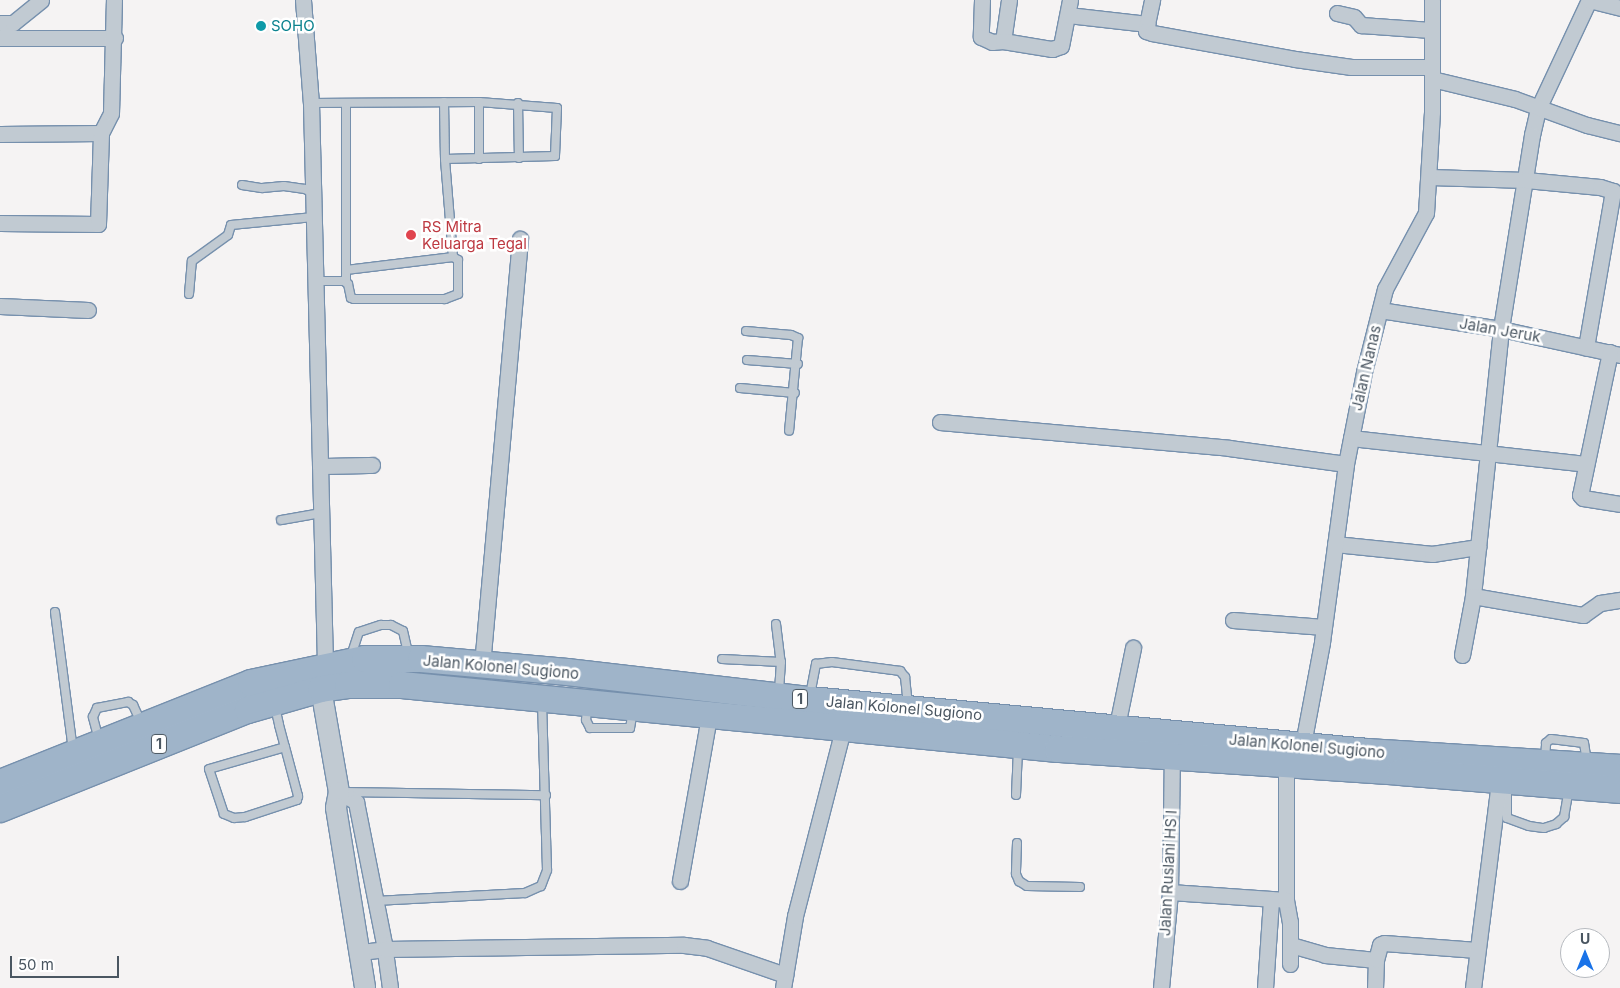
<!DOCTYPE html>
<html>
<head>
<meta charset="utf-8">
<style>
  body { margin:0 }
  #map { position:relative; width:1620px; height:988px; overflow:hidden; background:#f5f3f3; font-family:Inter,sans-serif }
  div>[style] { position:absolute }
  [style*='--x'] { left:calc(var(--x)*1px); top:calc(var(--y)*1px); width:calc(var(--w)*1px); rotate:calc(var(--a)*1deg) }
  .roads { filter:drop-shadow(1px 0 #7690ad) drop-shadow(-1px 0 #7690ad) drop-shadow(0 1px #7690ad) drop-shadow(0 -1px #7690ad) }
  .service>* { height:8px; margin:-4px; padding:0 4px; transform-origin:4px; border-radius:4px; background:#c1cad2 }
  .minor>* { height:15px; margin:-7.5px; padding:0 7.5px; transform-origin:7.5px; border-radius:7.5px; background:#c1cad2 }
  .tertiary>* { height:20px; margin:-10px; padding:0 10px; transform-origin:10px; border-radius:10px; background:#c1cad2 }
  .trunk>* { height:26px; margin:-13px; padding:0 13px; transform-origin:13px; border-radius:13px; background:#9fb4c9 }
  .dots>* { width:14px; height:14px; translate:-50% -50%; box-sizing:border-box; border:2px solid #fff; border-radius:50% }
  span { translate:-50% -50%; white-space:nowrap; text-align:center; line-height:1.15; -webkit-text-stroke:5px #fff; paint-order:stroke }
  .shield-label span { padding:1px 4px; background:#fff; border:1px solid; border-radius:4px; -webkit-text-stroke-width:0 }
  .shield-label { font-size:14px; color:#4a5661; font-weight:700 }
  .culture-label { font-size:15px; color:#0d838f }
  .left { translate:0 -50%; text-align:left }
  .health-label { font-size:15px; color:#be3a42 }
  .street-label { font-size:15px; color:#4a5661 }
  .north { position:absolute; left:1560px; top:928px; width:50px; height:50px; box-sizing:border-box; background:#fff; border:1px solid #b7bbc0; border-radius:50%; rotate:0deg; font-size:14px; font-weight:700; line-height:20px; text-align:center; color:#4a5661 }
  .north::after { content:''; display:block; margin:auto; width:18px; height:22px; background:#1a73e8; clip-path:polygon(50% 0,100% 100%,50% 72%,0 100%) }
  .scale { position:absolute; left:10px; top:956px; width:109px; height:22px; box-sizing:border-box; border:2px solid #4a5661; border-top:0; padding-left:6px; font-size:15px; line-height:18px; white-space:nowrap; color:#4a5661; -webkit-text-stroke:4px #fff; paint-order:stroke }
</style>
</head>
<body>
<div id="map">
  <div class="roads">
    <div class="service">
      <i style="--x:479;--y:102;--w:57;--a:90"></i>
      <i style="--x:311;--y:103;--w:168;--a:-0.3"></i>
      <i style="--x:479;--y:102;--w:78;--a:4.4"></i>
      <i style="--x:557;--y:108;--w:48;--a:92.4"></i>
      <i style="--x:555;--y:156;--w:110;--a:178.4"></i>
      <i style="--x:346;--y:103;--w:179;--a:90"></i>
      <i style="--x:518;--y:103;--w:55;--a:89"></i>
      <i style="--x:242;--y:185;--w:20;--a:9"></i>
      <i style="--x:262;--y:188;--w:22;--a:-5"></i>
      <i style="--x:284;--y:186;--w:21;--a:8"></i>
      <i style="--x:305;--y:189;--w:10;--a:29"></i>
      <i style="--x:346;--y:270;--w:108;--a:-6.9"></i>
      <i style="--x:314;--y:281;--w:30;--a:0"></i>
      <i style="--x:344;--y:281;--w:5;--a:37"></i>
      <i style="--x:348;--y:284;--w:14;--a:78"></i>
      <i style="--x:351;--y:298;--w:3;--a:18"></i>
      <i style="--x:354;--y:299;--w:91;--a:0"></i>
      <i style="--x:445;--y:299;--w:14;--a:-21"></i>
      <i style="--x:458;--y:294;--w:34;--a:-90"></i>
      <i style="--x:458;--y:260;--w:6;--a:-149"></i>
      <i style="--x:453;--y:257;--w:98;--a:-94.7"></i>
      <i style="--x:445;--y:159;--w:57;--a:-91"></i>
      <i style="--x:189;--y:294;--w:33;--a:-85"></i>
      <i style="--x:192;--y:261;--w:44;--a:-35.8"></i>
      <i style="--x:228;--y:235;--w:10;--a:-73"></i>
      <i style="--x:231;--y:225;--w:83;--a:-5.5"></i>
      <i style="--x:746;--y:331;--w:45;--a:5.1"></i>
      <i style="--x:791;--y:335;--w:8;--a:23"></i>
      <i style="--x:798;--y:338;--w:93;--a:95.5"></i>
      <i style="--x:747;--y:360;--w:51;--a:4.5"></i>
      <i style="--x:740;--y:388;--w:55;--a:5.2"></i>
      <i style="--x:281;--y:520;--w:41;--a:-9.9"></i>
      <i style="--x:55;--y:612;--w:139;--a:82.6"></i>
      <i style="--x:776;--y:624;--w:38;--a:83"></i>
      <i style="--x:781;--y:662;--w:30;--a:94"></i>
      <i style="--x:351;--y:656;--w:25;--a:-72"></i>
      <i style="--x:359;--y:632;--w:23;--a:-18"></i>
      <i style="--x:381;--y:625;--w:10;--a:0"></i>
      <i style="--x:391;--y:625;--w:13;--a:27"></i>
      <i style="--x:403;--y:631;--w:26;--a:77"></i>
      <i style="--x:722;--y:659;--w:59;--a:2.9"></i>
      <i style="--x:810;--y:695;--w:32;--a:-79"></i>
      <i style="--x:816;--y:664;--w:16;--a:-7"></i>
      <i style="--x:832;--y:662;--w:69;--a:7.5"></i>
      <i style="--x:900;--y:671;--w:8;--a:50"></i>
      <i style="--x:905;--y:677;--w:28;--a:84"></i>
      <i style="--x:275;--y:707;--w:18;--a:77"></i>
      <i style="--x:279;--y:725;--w:23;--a:75"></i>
      <i style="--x:285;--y:747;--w:51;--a:75.1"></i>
      <i style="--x:298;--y:796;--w:4;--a:104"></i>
      <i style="--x:297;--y:800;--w:55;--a:161.9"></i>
      <i style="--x:245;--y:817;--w:11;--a:175"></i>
      <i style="--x:234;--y:818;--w:11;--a:-158"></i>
      <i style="--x:224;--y:814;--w:47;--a:-108.4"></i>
      <i style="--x:209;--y:769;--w:79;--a:-16.1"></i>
      <i style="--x:587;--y:707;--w:13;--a:94"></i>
      <i style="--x:586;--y:720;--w:9;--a:63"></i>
      <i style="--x:590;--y:728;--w:40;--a:0"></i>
      <i style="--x:630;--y:728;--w:17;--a:-80"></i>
      <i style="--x:99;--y:740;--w:24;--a:-105"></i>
      <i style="--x:93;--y:717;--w:10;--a:-66"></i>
      <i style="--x:97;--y:708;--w:32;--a:-11"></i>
      <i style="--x:128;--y:702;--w:6;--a:31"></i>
      <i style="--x:133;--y:705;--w:19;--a:65"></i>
      <i style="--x:1545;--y:759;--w:16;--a:-86"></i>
      <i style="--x:1546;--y:743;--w:6;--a:-39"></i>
      <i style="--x:1551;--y:739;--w:33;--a:7"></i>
      <i style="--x:1584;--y:743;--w:20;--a:81"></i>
      <i style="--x:1507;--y:784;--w:34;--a:90"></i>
      <i style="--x:1507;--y:818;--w:23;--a:20"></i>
      <i style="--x:1529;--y:826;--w:15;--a:8"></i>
      <i style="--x:1544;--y:828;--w:13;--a:-18"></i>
      <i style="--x:1556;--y:824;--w:11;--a:-41"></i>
      <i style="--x:1564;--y:817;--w:28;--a:-80"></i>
      <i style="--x:345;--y:792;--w:201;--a:0.9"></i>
      <i style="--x:1016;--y:795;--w:45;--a:-87.5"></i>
      <i style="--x:1017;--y:843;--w:31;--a:92"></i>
      <i style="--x:1016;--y:874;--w:8;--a:67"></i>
      <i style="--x:1019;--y:881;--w:9;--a:32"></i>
      <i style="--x:1027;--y:886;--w:53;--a:1.1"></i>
      <i style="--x:375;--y:901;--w:150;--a:-3.1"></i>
      <i style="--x:525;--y:893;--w:17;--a:-24"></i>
      <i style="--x:541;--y:886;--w:17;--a:-69"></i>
      <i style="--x:547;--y:870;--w:167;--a:-91.7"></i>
    </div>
    <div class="minor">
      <i style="--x:303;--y:0;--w:103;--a:85.6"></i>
      <i style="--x:311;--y:103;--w:562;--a:88.57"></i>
      <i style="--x:982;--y:0;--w:37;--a:92"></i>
      <i style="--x:981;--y:37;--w:12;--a:24"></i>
      <i style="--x:992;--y:42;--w:11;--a:-5"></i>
      <i style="--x:1009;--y:0;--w:41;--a:98.3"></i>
      <i style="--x:1003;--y:41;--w:50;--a:9.3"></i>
      <i style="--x:1052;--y:49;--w:9;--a:-18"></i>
      <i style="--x:1061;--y:46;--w:47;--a:-78.9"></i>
      <i style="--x:1589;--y:0;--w:120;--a:115.1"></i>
      <i style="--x:1538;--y:109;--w:27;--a:103"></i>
      <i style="--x:1532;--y:135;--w:196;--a:99.1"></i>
      <i style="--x:1501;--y:329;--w:268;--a:96"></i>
      <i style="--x:1473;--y:596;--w:112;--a:9.8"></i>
      <i style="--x:1583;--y:615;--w:21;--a:-35"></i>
      <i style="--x:1600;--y:603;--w:20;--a:-9"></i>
      <i style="--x:1589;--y:0;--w:32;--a:14"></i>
      <i style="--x:1337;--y:13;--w:17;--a:13"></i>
      <i style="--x:1354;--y:17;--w:11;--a:49"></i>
      <i style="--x:1361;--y:25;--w:70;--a:4.1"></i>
      <i style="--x:1068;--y:15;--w:80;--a:6.5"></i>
      <i style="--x:1147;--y:24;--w:25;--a:-78"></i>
      <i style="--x:0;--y:23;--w:13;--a:0"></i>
      <i style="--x:13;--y:23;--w:36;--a:-39"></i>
      <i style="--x:1147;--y:24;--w:7;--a:98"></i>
      <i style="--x:1146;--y:31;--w:6;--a:18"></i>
      <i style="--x:1152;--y:33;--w:145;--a:10.3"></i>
      <i style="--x:1295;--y:59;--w:57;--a:8.1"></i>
      <i style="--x:1351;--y:67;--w:80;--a:0"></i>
      <i style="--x:0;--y:38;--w:115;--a:0"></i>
      <i style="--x:1432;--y:79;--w:85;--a:13.5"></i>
      <i style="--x:1515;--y:99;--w:77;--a:19.9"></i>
      <i style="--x:1587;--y:125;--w:34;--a:14"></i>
      <i style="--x:0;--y:134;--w:101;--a:-0.6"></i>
      <i style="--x:1430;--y:177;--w:96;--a:1.8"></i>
      <i style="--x:1526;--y:180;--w:74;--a:5.4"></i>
      <i style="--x:1600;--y:187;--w:14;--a:17"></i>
      <i style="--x:1613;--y:191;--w:159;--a:99.8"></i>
      <i style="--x:0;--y:223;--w:98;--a:0.6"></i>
      <i style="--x:98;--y:224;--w:91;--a:-88.1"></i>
      <i style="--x:101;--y:133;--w:22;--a:-63"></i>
      <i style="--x:111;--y:113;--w:113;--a:-88.5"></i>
      <i style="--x:0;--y:306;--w:88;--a:2.6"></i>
      <i style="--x:1380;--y:310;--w:122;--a:8.9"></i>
      <i style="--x:1501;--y:329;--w:122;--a:12.3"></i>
      <i style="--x:1610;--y:352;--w:146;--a:101.8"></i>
      <i style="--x:1580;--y:495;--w:4;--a:45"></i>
      <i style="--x:1583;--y:498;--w:37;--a:9"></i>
      <i style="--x:940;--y:422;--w:290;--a:5.1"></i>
      <i style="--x:1229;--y:448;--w:118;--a:7.8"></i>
      <i style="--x:1351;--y:438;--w:236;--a:6.3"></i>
      <i style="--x:320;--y:466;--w:52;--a:-1.1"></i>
      <i style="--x:1335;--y:544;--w:98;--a:5.9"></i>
      <i style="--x:1432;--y:554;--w:47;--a:-8.7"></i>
      <i style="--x:1233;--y:620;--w:91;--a:4.4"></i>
      <i style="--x:1462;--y:655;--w:60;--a:-79.4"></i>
      <i style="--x:482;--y:665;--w:428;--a:-84.9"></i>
      <i style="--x:1117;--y:726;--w:80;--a:-78.4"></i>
      <i style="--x:1303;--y:744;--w:104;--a:-79.4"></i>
      <i style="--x:1322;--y:642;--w:180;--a:-82.3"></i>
      <i style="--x:1346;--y:464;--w:94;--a:-78.9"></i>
      <i style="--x:1364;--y:372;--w:86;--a:-75.8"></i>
      <i style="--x:1385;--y:289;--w:86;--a:-61.7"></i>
      <i style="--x:1426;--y:213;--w:101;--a:-86.6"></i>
      <i style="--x:1432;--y:112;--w:112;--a:-90"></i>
      <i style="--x:1286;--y:763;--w:137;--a:90"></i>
      <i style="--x:1286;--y:900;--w:22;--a:80"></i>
      <i style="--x:1290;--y:922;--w:42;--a:90"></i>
      <i style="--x:339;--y:792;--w:20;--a:30"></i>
      <i style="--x:356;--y:802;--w:145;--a:78.8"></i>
      <i style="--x:384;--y:944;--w:44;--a:82.2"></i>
      <i style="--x:680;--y:881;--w:167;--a:-80"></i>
      <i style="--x:1170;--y:892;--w:116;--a:3.9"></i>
      <i style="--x:1291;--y:945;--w:35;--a:16"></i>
      <i style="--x:1325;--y:955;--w:51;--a:5.6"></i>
      <i style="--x:1376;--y:960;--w:28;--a:92"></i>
      <i style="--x:361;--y:952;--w:24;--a:-7"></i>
      <i style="--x:385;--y:949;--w:299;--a:-0.8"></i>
      <i style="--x:684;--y:945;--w:23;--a:7"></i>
      <i style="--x:707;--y:948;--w:83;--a:19.1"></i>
      <i style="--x:1376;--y:960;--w:16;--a:-75"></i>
      <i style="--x:1380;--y:945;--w:4;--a:-27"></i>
      <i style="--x:1384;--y:943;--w:93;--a:4.3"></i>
      <i style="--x:783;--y:988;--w:73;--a:-80.5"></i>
      <i style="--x:795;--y:916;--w:193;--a:-75.6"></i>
      <i style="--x:1161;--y:988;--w:96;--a:-84.6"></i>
      <i style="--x:1170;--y:892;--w:135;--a:-89.2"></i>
      <i style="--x:1265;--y:988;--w:89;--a:-86.1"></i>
      <i style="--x:1473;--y:988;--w:209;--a:-82.8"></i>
    </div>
    <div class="tertiary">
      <i style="--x:321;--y:689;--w:105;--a:80.1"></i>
      <i style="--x:339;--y:792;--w:16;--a:101"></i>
      <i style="--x:336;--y:808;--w:182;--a:80.8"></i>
    </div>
    <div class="trunk">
      <i style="--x:0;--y:783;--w:270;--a:-21.7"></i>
      <i style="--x:251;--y:683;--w:116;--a:-11.9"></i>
      <i style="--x:365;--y:659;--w:56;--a:0"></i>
      <i style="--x:421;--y:659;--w:147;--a:5.1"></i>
      <i style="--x:567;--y:672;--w:245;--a:6.6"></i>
      <i style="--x:810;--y:700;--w:560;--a:5.32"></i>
      <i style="--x:1368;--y:752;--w:253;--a:3.6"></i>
      <i style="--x:0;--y:809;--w:267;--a:-21.8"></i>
      <i style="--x:248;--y:710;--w:76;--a:-16"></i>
      <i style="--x:321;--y:689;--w:27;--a:-8"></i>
      <i style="--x:348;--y:685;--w:54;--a:0"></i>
      <i style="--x:402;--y:685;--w:659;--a:5.57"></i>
      <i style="--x:1058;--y:749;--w:344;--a:3.8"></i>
      <i style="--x:1401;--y:772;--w:220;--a:4.7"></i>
    </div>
  </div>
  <div class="dots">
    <i style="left:261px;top:26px;background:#0f9aa8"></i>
    <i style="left:411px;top:235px;background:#e0444e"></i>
  </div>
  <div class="shield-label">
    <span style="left:800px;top:699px">1</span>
    <span style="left:159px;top:744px">1</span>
  </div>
  <div class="culture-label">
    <span class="left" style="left:271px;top:26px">SOHO</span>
  </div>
  <div class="health-label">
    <span class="left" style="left:422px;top:235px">RS Mitra<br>Keluarga Tegal</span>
  </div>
  <div class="street-label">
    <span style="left:1500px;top:330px;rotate:10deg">Jalan Jeruk</span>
    <span style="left:1366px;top:368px;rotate:-77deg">Jalan Nanas</span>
    <span style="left:501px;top:667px;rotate:5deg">Jalan Kolonel Sugiono</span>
    <span style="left:904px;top:708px;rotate:5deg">Jalan Kolonel Sugiono</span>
    <span style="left:1307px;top:746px;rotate:5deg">Jalan Kolonel Sugiono</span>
    <span style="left:1168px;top:873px;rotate:-87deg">Jalan Ruslani HS I</span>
  </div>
  <div class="north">U</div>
  <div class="scale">50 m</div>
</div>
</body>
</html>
